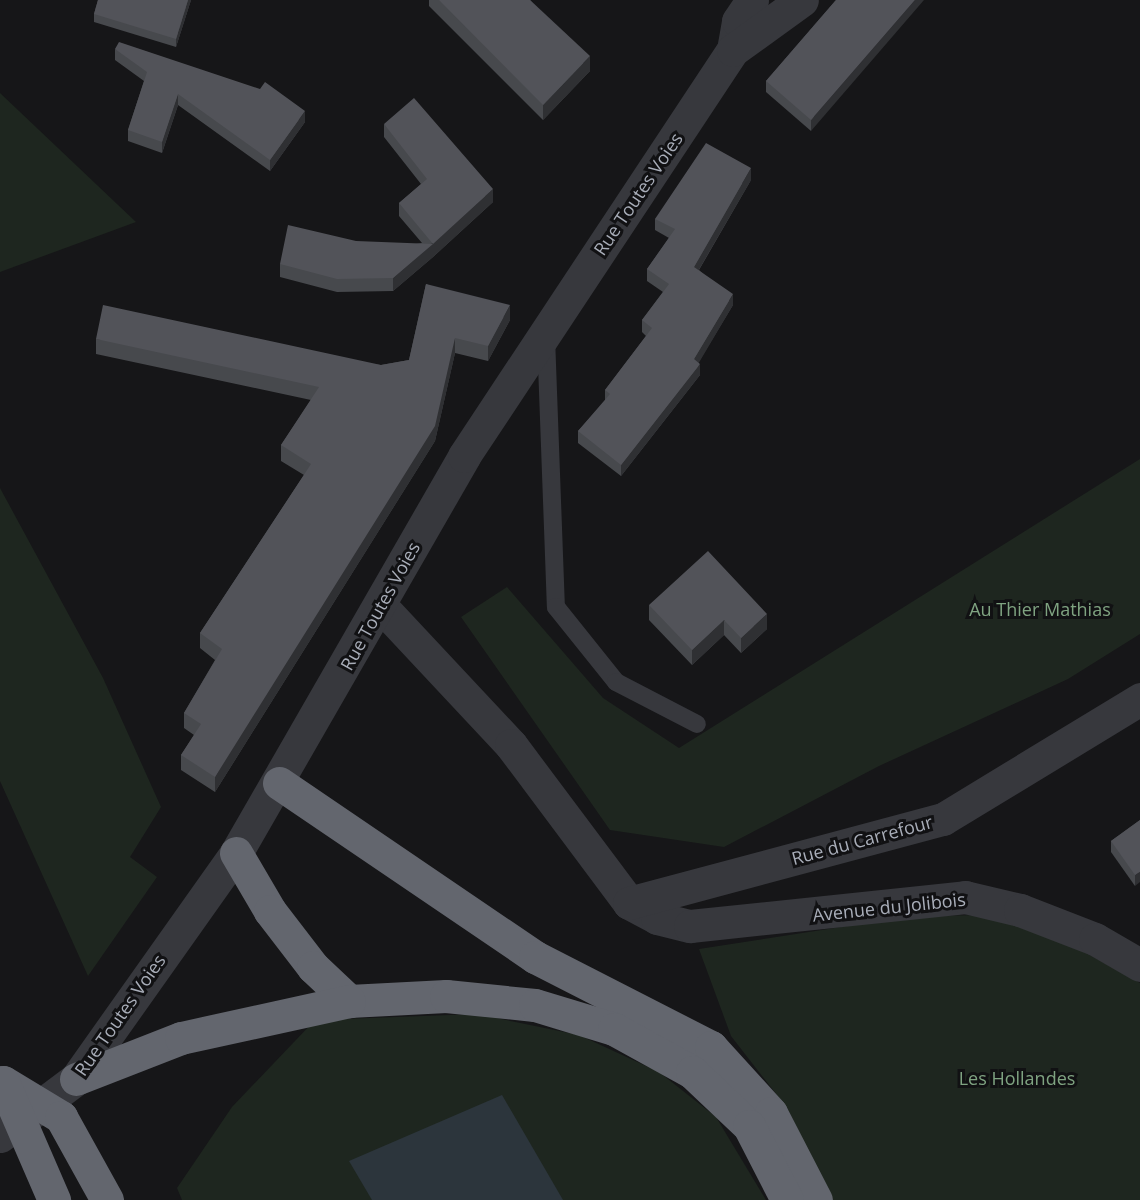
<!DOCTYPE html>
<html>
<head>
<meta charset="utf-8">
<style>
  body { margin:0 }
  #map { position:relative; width:1140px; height:1200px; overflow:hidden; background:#161618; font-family:"Open Sans",sans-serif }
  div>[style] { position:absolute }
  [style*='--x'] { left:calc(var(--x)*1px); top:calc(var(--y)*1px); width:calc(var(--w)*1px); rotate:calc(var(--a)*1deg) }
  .green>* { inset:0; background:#1e261f }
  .water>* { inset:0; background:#2c353c }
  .service>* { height:18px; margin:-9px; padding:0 9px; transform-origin:9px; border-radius:9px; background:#37383d }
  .minor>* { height:33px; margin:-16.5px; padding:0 16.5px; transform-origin:16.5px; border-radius:16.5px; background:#37383d }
  .tertiary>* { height:33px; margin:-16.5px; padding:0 16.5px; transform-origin:16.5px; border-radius:16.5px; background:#37383d }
  .motorway>* { height:33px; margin:-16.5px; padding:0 16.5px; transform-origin:16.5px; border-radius:16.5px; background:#63666e }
  .motorway-bridge>* { height:33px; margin:-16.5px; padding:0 16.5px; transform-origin:16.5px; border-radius:16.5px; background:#63666e }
  .wall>* { inset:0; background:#47494d }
  .shaded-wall>* { inset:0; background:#2f3033 }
  .building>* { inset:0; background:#525359 }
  span { translate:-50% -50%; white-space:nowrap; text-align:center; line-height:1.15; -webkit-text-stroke:6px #111113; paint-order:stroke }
  .street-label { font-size:18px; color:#a8adb8 }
  .park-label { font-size:18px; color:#7fa381 }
</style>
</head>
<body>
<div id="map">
  <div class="green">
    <i style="clip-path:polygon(0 93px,136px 222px,0 272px)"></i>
    <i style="clip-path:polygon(1140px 459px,1140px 634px,1068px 679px,879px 766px,724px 847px,610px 830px,461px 617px,507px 587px,603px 698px,679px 748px)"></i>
    <i style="clip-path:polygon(0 488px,103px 678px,161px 807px,130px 857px,157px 877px,88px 976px,0 781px)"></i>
    <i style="clip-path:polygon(989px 915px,1061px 939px,1140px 983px,1140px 1200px,833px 1200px,787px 1108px,731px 1036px,699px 949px,912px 916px)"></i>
    <i style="clip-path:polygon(477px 1014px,579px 1035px,659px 1072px,716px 1117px,766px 1200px,182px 1200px,177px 1188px,232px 1107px,315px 1020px)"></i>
  </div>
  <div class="water">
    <i style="clip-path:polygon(502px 1095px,563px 1200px,372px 1200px,349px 1161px)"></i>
  </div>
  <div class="service">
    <i style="--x:546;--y:337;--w:270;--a:87.9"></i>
    <i style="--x:556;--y:607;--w:96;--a:51.3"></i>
    <i style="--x:616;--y:682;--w:91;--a:27.4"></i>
  </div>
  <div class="minor">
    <i style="--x:381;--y:606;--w:190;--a:46.9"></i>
    <i style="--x:511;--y:745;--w:197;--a:53.2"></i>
    <i style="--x:629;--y:903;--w:32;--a:28"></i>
    <i style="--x:657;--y:918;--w:34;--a:14"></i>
    <i style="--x:690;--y:926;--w:277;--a:-6"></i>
    <i style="--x:965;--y:897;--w:57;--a:13.3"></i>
    <i style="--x:1020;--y:910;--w:80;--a:21.1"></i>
    <i style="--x:1095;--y:939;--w:52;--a:30"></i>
    <i style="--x:629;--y:903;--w:325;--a:-15"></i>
    <i style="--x:943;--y:819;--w:231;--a:-31.3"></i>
  </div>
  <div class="tertiary">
    <i style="--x:733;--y:50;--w:29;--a:-80"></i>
    <i style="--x:738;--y:21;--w:25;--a:-56"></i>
    <i style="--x:0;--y:1136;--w:95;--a:-36.9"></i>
    <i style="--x:76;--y:1079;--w:277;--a:-54.7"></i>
    <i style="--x:236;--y:853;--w:458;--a:-60.1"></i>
    <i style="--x:464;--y:456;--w:487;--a:-56.5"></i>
    <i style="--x:733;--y:50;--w:85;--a:-35.9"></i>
  </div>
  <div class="motorway">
    <i style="--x:279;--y:783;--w:310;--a:34.2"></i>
    <i style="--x:535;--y:957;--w:198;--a:27.1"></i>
    <i style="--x:711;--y:1047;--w:89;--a:47.7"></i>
    <i style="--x:771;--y:1113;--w:98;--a:62.7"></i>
    <i style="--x:236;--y:853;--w:67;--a:59.6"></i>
    <i style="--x:270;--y:911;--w:71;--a:52.5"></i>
    <i style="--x:313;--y:967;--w:50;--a:43.4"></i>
    <i style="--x:349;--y:1001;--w:97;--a:-3"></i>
    <i style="--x:446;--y:996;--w:89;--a:5.8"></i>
    <i style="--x:535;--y:1005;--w:83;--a:16.9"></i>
    <i style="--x:614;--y:1029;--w:89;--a:28.9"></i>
    <i style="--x:692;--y:1072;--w:79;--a:43.5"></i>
    <i style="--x:749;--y:1126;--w:83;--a:62.8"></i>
    <i style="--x:76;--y:1079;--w:113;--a:-21.3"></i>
    <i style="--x:181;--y:1038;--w:172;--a:-12.4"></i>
  </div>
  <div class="motorway-bridge">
    <i style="--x:3;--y:1082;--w:68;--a:31.1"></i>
    <i style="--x:61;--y:1117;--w:95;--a:61"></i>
    <i style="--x:3;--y:1082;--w:129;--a:66.6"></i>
  </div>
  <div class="wall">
    <i style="clip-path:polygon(98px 0,191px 0,176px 47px,94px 22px,94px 14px)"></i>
    <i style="clip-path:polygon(429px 0,530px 0,590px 71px,543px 120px,429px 6px)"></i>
    <i style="clip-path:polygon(836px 0,811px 131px,766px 92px,766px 81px)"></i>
    <i style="clip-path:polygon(115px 49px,305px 122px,270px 171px,178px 105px,162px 153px,128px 141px,128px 130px,144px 81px,115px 60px)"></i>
    <i style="clip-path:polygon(384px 124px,493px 202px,433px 257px,393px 291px,337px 292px,280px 277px,280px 264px,422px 243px,399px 216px,399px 203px,421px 184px,384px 137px)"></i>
    <i style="clip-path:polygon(751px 180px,699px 270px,733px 305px,698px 363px,700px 375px,621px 476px,578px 443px,578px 431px,605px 401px,605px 390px,646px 336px,642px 332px,642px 320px,663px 292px,647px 281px,647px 269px,669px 238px,655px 230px,655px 219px)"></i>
    <i style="clip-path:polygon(426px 284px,510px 320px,488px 361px,455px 353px,435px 441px,215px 792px,181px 770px,181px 755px,194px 735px,184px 728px,184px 713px,215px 660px,200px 648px,200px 633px,304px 475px,281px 461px,281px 445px,311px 400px,96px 354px,96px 339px,381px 365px,409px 360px)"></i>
    <i style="clip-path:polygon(649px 605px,767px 629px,741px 653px,724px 635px,692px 665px,649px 620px)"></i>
    <i style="clip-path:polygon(1140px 820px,1135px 886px,1111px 852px,1111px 841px)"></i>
  </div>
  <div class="shaded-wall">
    <i style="clip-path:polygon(188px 0,191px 0,176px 47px,176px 39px)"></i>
    <i style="clip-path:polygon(915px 0,924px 0,811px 131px,811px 120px)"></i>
    <i style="clip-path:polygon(590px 56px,590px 71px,543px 120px,543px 105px)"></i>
    <i style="clip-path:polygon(178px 94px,178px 105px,162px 153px,162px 142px)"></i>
    <i style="clip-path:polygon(305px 111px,305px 122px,270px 171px,270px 160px)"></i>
    <i style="clip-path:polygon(751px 168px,751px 180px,694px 278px,694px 267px)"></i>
    <i style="clip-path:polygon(493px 189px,493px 202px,433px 257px,393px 291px,393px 278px)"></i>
    <i style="clip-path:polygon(733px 294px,733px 305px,694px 371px,694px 359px)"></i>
    <i style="clip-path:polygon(510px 305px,510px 320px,488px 361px,488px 346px)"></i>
    <i style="clip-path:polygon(455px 338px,455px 353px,435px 441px,215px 792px,215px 777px)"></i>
    <i style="clip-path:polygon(700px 364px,700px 375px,621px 476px,621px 465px)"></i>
    <i style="clip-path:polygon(767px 614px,767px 629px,741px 653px,741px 638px)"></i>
    <i style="clip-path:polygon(724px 620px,724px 635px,692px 665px,692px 650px)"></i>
    <i style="clip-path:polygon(1140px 872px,1140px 882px,1135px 886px,1135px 875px)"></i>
  </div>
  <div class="building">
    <i style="clip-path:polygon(98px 0,188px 0,176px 39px,94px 14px)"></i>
    <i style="clip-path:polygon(439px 0,530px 0,590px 56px,543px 105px)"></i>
    <i style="clip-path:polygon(836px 0,915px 0,811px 120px,766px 81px)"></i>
    <i style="clip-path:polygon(119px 42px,260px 89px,265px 82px,305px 111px,270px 160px,178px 94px,162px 142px,128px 130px,147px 72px,115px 49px)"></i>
    <i style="clip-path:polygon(414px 98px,493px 189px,433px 244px,393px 278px,337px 279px,280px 264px,288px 225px,356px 241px,433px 244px,399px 203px,427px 179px,384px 124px)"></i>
    <i style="clip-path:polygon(706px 143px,751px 168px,694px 267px,733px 294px,694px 359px,700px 364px,621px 465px,578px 431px,610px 394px,605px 390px,652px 328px,642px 320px,669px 284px,647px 269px,675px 229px,655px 219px)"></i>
    <i style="clip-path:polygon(426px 284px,510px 305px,488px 346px,455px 338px,435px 426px,215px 777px,181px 755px,201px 724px,184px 713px,222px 649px,200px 633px,311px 464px,281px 445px,319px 387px,96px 339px,103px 305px,381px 365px,409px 360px)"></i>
    <i style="clip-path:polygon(708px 551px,767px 614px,741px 638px,724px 620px,692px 650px,649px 605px)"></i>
    <i style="clip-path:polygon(1140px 820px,1140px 872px,1135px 875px,1111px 841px)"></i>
  </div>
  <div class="street-label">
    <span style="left:638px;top:194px;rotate:-56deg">Rue Toutes Voies</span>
    <span style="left:380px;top:606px;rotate:-61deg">Rue Toutes Voies</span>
    <span style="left:862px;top:840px;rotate:-15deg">Rue du Carrefour</span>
    <span style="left:889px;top:907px;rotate:-6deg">Avenue du Jolibois</span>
    <span style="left:120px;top:1015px;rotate:-55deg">Rue Toutes Voies</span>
  </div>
  <div class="park-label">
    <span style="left:1040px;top:609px">Au Thier Mathias</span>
    <span style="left:1017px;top:1078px">Les Hollandes</span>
  </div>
</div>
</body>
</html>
